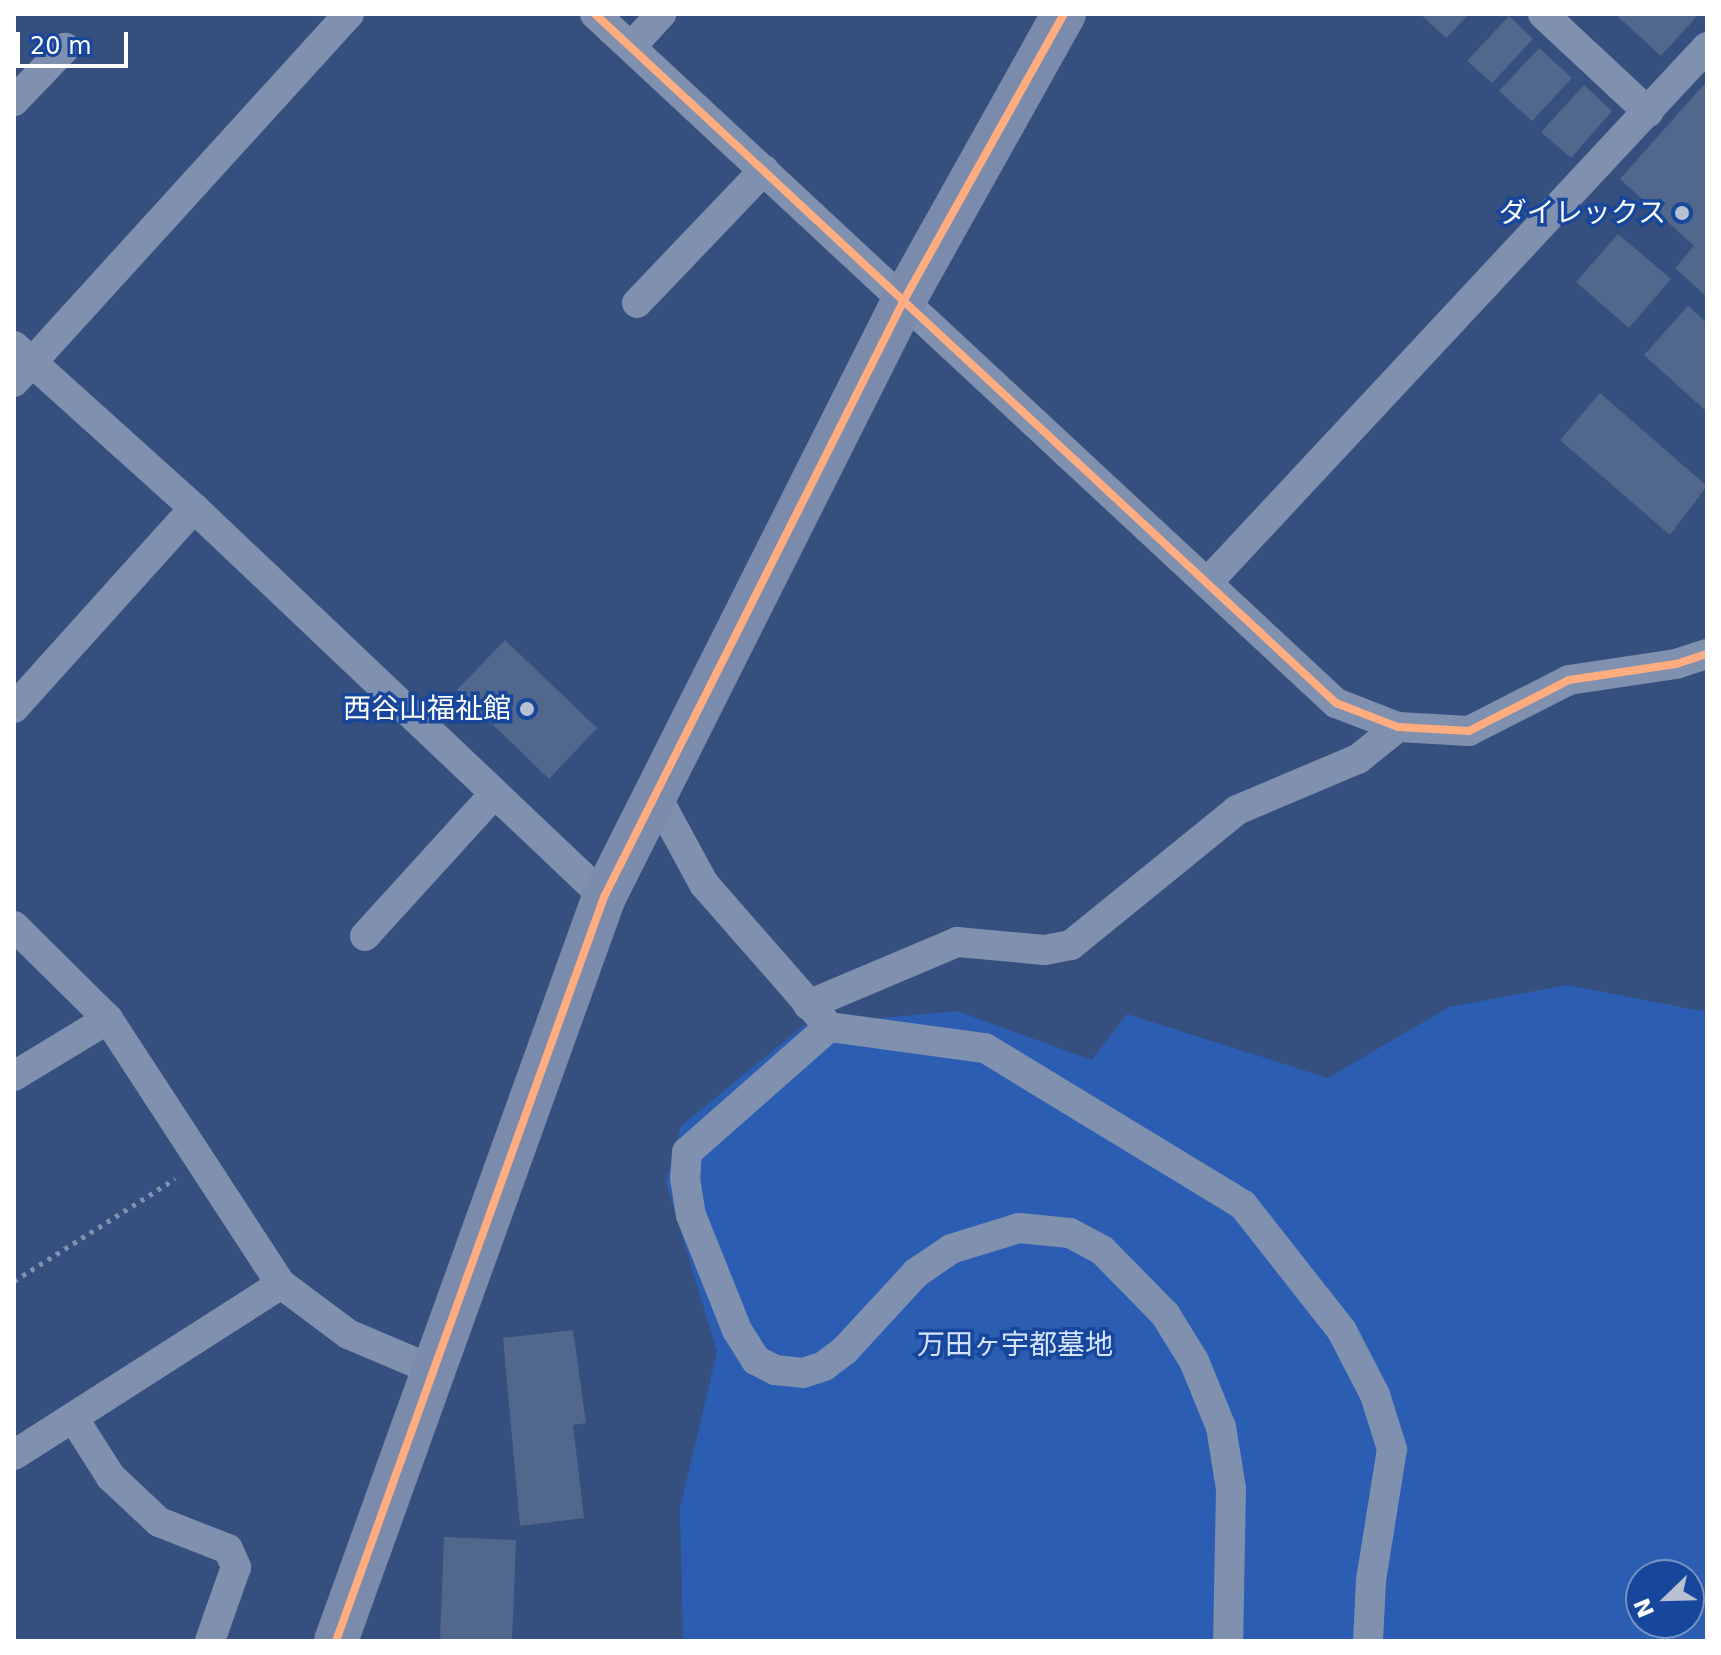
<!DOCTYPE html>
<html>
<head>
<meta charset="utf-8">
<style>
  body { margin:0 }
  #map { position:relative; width:1721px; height:1655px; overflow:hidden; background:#354f7e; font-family:"DejaVu Sans","Noto Sans JP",sans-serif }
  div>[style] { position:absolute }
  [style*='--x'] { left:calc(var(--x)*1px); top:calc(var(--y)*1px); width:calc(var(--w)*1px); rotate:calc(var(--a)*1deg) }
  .green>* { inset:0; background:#2b5eb2 }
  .building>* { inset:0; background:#52678c }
  .path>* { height:5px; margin-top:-2.5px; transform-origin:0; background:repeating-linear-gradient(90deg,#8090af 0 4px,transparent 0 10px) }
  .street>* { height:30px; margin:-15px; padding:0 15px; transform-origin:15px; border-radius:15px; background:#8090af }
  .secondary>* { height:44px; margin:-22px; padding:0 22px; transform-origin:22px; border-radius:22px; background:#7b8bac }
  .cycleway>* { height:8px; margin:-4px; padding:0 4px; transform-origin:4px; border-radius:4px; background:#ffac80 }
  .dots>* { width:22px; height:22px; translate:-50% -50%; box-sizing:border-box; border:4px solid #17479c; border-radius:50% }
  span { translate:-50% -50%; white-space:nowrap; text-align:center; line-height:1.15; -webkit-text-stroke:7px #17479c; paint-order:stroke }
  .poi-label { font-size:28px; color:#fff }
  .right { translate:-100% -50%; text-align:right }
  .park-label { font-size:28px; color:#d5e4fc }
  .frame { position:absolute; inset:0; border:16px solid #fff; pointer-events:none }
  .north { position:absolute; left:1625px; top:1559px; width:80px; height:80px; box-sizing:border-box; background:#17479c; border:2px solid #7491c4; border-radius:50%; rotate:247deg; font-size:22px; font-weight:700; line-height:32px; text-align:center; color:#fff }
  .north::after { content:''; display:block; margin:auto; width:28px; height:36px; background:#b8c1d2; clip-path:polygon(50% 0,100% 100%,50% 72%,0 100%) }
  .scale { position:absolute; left:16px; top:32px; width:112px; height:36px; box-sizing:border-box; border:4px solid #fff; border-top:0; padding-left:10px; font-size:24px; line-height:28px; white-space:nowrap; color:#fff; -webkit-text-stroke:6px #17479c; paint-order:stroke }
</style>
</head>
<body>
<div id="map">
  <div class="green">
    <i style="clip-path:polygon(evenodd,1567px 985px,1707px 1012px,1707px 1641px,683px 1641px,680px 1508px,717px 1352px,666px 1182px,681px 1126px,804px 1025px,957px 1011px,1092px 1060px,1127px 1014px,1328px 1078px,1449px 1007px,1567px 985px,1641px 1575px,1689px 1575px,1689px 1623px,1641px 1623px,1641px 1575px)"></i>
  </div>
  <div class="building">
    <i style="clip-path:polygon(1420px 14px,1469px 14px,1446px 38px)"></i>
    <i style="clip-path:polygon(1615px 14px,1699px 14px,1661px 56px)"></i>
    <i style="clip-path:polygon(1509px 16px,1533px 39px,1492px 83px,1467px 61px)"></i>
    <i style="clip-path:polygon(1539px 48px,1572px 78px,1532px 121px,1499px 91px)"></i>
    <i style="clip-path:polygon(1707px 81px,1707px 297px,1675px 268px,1694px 246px,1620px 179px)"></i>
    <i style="clip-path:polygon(1584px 85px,1612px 111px,1571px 158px,1541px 132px)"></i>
    <i style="clip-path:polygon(1618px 234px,1671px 279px,1629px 328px,1576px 282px)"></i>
    <i style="clip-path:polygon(1688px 306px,1707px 323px,1707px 412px,1644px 355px)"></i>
    <i style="clip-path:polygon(1600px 393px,1707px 486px,1670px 535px,1560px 440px)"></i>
    <i style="clip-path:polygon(505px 640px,597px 728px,549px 779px,457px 690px)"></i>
    <i style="clip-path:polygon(573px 1330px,586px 1423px,573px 1425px,584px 1518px,520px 1526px,503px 1338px)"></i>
    <i style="clip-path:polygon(444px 1537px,516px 1540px,512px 1641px,440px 1641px)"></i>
  </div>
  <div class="path">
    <i style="--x:14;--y:1281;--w:191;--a:-32.4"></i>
  </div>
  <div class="street">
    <i style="--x:595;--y:14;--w:1012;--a:42.92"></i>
    <i style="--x:1336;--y:703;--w:66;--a:21.2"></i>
    <i style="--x:1398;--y:727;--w:71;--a:3.2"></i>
    <i style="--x:1469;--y:731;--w:112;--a:-27"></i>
    <i style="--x:1569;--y:680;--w:108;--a:-8.5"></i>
    <i style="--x:1676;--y:664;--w:33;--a:-18"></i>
    <i style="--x:1543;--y:14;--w:144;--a:43"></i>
    <i style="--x:631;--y:47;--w:45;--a:-47.7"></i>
    <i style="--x:14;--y:101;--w:74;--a:-46.1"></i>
    <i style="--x:637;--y:303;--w:184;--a:-46.3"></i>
    <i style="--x:14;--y:346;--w:242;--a:42"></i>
    <i style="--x:194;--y:508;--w:565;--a:43.49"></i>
    <i style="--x:14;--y:382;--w:498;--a:-47.7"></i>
    <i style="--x:1207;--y:583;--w:733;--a:-46.99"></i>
    <i style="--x:14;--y:708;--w:269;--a:-48"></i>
    <i style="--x:654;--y:792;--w:105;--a:61.5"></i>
    <i style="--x:704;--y:884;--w:190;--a:48.8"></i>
    <i style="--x:829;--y:1027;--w:157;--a:7.7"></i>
    <i style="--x:985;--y:1048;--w:302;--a:31.3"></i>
    <i style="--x:1243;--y:1205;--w:160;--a:51.8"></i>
    <i style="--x:1342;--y:1331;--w:72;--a:62.7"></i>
    <i style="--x:1375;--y:1395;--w:57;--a:72.5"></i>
    <i style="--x:1392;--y:1449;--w:133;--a:99.1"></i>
    <i style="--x:1371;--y:1580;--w:61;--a:92.8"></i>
    <i style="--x:14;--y:926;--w:132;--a:44.7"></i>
    <i style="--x:108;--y:1019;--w:316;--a:56.9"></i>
    <i style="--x:281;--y:1284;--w:84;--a:36.7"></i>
    <i style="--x:348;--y:1334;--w:92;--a:23"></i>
    <i style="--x:365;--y:936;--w:192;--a:-47.7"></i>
    <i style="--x:808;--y:1005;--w:162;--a:-22.9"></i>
    <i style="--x:957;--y:942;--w:88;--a:5.2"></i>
    <i style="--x:1045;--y:950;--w:26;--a:-11"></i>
    <i style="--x:1071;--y:945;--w:214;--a:-39.1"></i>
    <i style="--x:1237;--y:810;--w:131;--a:-22.9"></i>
    <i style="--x:1358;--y:759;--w:51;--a:-38.7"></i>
    <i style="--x:829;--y:1027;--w:189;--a:138.6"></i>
    <i style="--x:687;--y:1152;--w:26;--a:94"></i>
    <i style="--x:685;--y:1178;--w:37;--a:81"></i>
    <i style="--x:691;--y:1215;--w:124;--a:68.2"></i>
    <i style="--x:737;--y:1330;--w:36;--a:58"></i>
    <i style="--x:756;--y:1360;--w:21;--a:28"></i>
    <i style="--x:775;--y:1370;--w:28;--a:6"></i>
    <i style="--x:803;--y:1373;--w:22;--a:-18"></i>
    <i style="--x:824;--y:1366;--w:26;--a:-37"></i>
    <i style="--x:845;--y:1350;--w:105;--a:-47.3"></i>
    <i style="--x:916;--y:1273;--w:42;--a:-34.4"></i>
    <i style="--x:951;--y:1249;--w:71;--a:-17.2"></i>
    <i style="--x:1019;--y:1228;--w:51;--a:5.6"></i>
    <i style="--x:1070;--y:1233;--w:36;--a:28"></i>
    <i style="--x:1102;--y:1250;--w:90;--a:45.5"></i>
    <i style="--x:1165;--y:1314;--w:55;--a:58.3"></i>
    <i style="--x:1194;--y:1361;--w:71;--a:67.8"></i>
    <i style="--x:1221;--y:1427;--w:63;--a:80.8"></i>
    <i style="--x:1231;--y:1489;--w:152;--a:91.1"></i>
    <i style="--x:14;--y:1076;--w:110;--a:-31.2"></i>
    <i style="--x:74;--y:1419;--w:69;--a:57.5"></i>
    <i style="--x:111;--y:1477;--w:66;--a:43.2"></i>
    <i style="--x:159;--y:1522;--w:74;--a:21.4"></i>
    <i style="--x:228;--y:1549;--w:20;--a:66"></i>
    <i style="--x:236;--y:1567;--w:78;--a:109.4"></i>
    <i style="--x:14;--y:1455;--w:317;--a:-32.6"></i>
  </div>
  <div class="secondary">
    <i style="--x:336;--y:1641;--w:791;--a:-70.19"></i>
    <i style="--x:604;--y:897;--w:668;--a:-63.32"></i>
    <i style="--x:904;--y:300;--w:328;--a:-60.8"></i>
  </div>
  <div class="cycleway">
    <i style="--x:595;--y:14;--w:1012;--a:42.92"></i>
    <i style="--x:1336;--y:703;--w:66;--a:21.2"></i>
    <i style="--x:1398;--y:727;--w:71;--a:3.2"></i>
    <i style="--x:1469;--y:731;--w:112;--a:-27"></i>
    <i style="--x:1569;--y:680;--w:108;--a:-8.5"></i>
    <i style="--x:1676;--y:664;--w:33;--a:-18"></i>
    <i style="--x:336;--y:1641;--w:791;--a:-70.19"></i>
    <i style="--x:604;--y:897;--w:668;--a:-63.32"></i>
    <i style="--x:904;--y:300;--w:328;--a:-60.8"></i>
  </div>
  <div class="dots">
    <i style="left:1682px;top:213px;background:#b8c1d2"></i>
    <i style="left:527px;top:709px;background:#b8c1d2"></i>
  </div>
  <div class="poi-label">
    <span class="right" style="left:1666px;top:213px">ダイレックス</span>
    <span class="right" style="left:511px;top:709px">西谷山福祉館</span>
  </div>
  <div class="park-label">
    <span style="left:1015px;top:1345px">万田ヶ宇都墓地</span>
  </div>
  <div class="frame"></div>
  <div class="north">N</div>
  <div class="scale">20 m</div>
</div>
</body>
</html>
